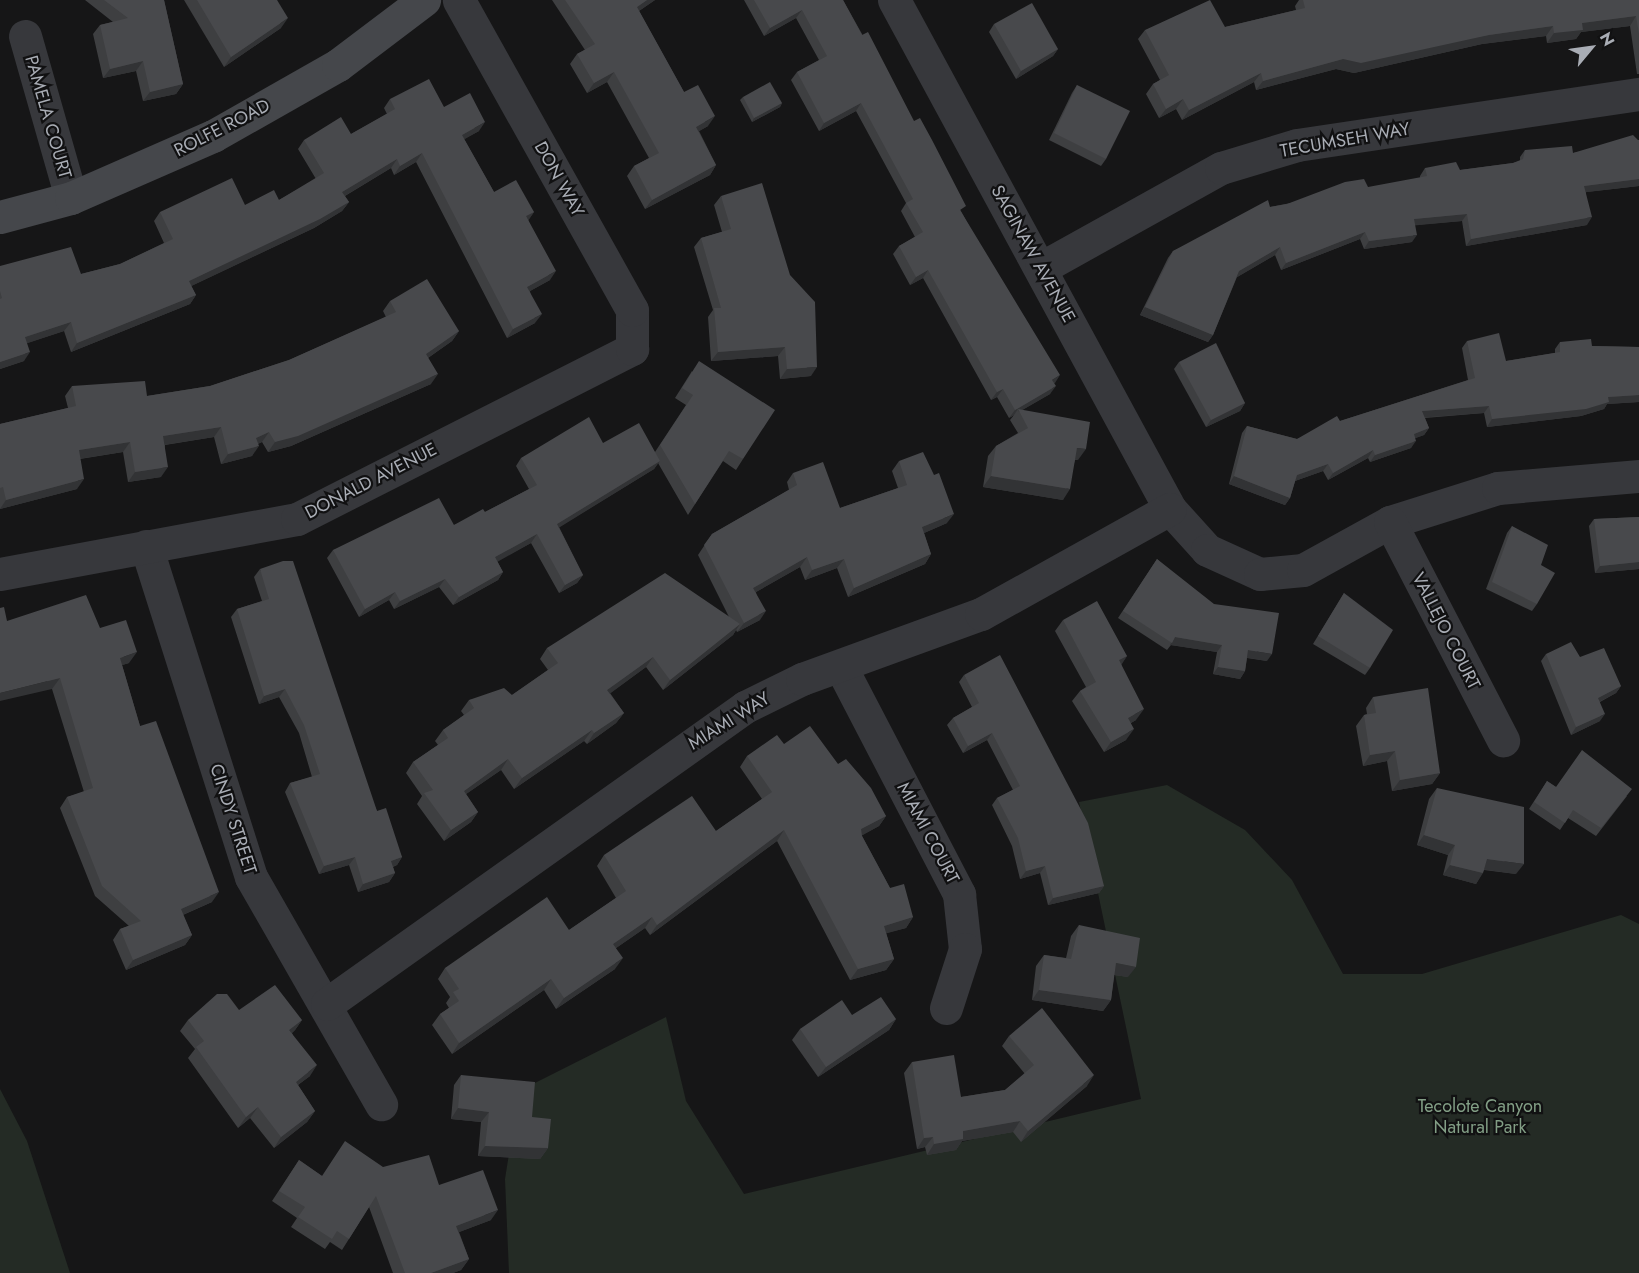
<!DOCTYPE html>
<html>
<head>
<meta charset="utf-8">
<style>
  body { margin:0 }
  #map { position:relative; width:1639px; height:1273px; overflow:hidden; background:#161617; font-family:Jost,sans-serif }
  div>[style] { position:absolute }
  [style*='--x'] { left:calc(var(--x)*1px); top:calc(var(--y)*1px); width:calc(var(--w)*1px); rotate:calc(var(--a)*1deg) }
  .green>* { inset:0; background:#242b25 }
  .street>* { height:33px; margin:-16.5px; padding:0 16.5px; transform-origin:16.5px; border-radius:16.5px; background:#37383c }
  .secondary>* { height:33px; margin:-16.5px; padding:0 16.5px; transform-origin:16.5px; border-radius:16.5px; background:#45474b }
  .wall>* { inset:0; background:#3e3f41 }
  .shaded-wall>* { inset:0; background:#323335 }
  .building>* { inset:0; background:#48494c }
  span { translate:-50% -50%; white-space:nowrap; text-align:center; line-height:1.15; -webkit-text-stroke:4.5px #111112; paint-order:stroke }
  .street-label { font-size:18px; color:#a9adb5 }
  .park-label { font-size:18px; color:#829e85 }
  .north { position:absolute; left:1561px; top:18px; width:60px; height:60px; -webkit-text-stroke:4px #111112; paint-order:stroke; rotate:61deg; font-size:16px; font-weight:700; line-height:24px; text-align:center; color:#a9adb5 }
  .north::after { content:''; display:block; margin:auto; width:21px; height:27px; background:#a9adb5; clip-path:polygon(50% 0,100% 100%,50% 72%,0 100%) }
</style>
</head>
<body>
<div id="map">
  <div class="green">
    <i style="clip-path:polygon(1167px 785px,1245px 830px,1292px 880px,1343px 974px,1422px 974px,1621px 915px,1639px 924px,1639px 1273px,509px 1273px,505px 1179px,519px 1091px,666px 1017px,686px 1101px,744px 1194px,1141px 1099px,1079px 802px)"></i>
    <i style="clip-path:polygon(0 1089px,27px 1141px,70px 1273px,0 1273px)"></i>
  </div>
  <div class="street">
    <i style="--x:894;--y:0;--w:579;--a:61.53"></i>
    <i style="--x:1170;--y:509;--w:55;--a:47.9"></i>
    <i style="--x:1207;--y:550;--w:58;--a:24.4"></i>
    <i style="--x:1260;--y:574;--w:43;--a:-5.3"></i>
    <i style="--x:1303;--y:570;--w:99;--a:-28.9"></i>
    <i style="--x:1390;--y:522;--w:113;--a:-17.5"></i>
    <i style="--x:1498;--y:488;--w:142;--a:-4.9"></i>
    <i style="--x:25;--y:36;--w:168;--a:74.1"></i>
    <i style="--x:1041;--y:268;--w:206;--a:-29.1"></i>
    <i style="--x:1221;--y:168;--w:79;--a:-16.8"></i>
    <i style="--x:1297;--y:145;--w:346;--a:-8.5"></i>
    <i style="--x:1390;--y:522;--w:246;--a:62.6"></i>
    <i style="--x:146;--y:546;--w:347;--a:72.4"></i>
    <i style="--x:251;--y:877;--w:262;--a:60.2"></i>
    <i style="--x:0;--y:574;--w:302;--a:-10.5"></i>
    <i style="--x:297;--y:519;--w:376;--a:-26.9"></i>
    <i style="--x:632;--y:349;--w:39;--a:-90"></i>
    <i style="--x:632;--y:310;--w:355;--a:-119.2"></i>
    <i style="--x:842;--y:669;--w:254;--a:62.5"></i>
    <i style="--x:959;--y:894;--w:55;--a:83.8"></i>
    <i style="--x:965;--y:949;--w:62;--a:107.9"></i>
    <i style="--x:327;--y:1004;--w:513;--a:-35.39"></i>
    <i style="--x:745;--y:707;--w:64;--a:-26.2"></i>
    <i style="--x:802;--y:679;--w:190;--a:-20"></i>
    <i style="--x:981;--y:614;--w:216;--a:-29.1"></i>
  </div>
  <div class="secondary">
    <i style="--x:0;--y:217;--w:73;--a:-15"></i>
    <i style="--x:71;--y:198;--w:155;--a:-23.6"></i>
    <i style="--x:213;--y:136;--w:144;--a:-29.6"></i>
    <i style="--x:338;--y:65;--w:108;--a:-37.1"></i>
  </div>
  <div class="wall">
    <i style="clip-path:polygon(85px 0,164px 0,183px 84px,176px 94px,143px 101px,136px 71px,103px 78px,93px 34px,100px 25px,113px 22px)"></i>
    <i style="clip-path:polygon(184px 0,277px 0,281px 28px,224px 67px)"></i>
    <i style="clip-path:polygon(552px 0,655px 0,639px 11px,684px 92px,708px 126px,699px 131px,716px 165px,710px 175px,645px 209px,627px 176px,634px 166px,649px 158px,607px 82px,587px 93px,570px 64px,577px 54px,585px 50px)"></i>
    <i style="clip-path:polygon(744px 0,843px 0,962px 213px,1054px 384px,1050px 394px,1022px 410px,1078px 460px,1075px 460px,1063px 500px,983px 487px,988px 456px,996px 446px,1018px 433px,1010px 420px,1014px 415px,1009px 418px,997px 397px,991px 400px,923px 278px,910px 285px,893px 254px,899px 246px,915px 237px,901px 211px,906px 203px,856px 111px,819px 131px,791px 80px,797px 72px,819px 60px,796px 18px,764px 36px)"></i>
    <i style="clip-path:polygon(1299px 0,1639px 0,1639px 74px,1637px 74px,1630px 26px,1581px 32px,1576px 39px,1547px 43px,1546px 36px,1482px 44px,1354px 73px,1336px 69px,1256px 90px,1254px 82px,1182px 120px,1176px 109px,1159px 118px,1146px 94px,1153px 84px,1160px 80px,1138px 39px,1145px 30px,1225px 27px,1296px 10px,1295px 6px)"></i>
    <i style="clip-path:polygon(994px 24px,1058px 49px,1053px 56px,1016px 79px,989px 32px)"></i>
    <i style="clip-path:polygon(1077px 85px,1106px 159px,1101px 166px,1049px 140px,1072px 93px)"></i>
    <i style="clip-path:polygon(743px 97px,782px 103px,780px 107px,752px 122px,740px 100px)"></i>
    <i style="clip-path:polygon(390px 99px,444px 107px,479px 131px,464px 139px,494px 192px,534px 212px,528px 220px,550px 280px,530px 291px,535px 323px,507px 338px,416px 162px,394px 175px,391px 168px,345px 196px,349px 202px,342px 211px,314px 228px,191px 286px,196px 295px,190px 304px,71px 352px,64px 331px,27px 343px,24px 361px,0 369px,0 266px,81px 274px,120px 264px,164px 243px,154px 221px,160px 212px,245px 205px,279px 200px,316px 179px,298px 149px,304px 140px,351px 134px,387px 114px,384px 108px)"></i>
    <i style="clip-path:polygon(1639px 140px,1639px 186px,1586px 192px,1587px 225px,1466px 246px,1462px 221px,1415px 225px,1412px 242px,1364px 249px,1360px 239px,1281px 270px,1275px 255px,1237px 277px,1213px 335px,1208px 342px,1140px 315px,1168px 258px,1173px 251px,1270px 207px,1420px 178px,1420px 176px,1425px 168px,1460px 170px,1513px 163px,1520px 161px,1520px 157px,1525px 150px,1573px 153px)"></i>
    <i style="clip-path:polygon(721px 196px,811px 376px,780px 379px,778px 356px,711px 361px,708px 317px,713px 310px,694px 247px,701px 238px,722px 232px,714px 205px)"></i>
    <i style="clip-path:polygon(390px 301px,459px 331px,452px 341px,428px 358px,431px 384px,291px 446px,268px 452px,262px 442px,258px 444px,252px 456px,221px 464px,214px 437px,165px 445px,161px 477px,128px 482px,123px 452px,80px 459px,77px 489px,0 509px,0 424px,68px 408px,65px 396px,72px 386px,147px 396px,210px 386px,289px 360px,386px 317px,383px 311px)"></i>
    <i style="clip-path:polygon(1467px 341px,1506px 361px,1555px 353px,1555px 349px,1560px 342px,1592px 346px,1639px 347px,1639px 402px,1607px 404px,1604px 409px,1581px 416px,1487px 427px,1484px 413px,1425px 418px,1429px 428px,1424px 435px,1415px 438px,1411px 448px,1370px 462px,1368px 458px,1328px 480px,1323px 471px,1295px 481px,1290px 498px,1285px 505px,1229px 484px,1242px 433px,1247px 426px,1297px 439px,1340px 421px,1468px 380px,1462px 348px)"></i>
    <i style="clip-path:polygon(1179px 362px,1245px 403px,1240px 411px,1206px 427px,1174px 369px)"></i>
    <i style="clip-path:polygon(692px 371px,743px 459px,736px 470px,723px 461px,688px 515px,658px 463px,654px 469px,559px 527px,583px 575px,577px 583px,559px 593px,531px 543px,497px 561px,503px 572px,498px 580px,453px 605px,439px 587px,394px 609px,389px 600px,359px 617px,327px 558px,333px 550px,454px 525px,485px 512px,529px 489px,516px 466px,521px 458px,603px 443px,655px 452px,686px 405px,675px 398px)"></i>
    <i style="clip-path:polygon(899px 461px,947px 523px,924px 533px,931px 554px,925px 564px,848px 597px,837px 568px,805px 580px,800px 567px,756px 592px,760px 620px,737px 632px,736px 630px,733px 635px,663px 690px,646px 667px,610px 693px,624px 713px,616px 723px,587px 744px,584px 741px,514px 789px,501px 770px,466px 794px,478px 812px,471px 822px,444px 841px,417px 804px,422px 796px,406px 773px,413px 762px,438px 745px,435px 741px,443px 730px,464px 715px,461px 711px,469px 700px,512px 695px,548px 670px,540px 659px,547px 648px,729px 617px,698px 555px,712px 534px,789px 490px,787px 482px,793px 473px,840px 508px,898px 488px,892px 471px)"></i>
    <i style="clip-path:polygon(1639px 517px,1639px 569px,1595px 573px,1589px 526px,1594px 519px)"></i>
    <i style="clip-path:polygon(1512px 526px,1541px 565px,1537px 604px,1532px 611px,1486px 589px,1507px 533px)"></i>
    <i style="clip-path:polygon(1157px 559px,1267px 661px,1247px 658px,1245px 671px,1240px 679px,1213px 674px,1217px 652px,1171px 645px,1167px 650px,1118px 618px)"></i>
    <i style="clip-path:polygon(260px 569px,377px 811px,402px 857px,397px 865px,393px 867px,395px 873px,389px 882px,358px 892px,349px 865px,319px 874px,285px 792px,290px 783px,312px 777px,299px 733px,279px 697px,259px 704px,231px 617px,237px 609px,262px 601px,254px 577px)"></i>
    <i style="clip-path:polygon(1344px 593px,1370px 668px,1365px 675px,1313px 644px)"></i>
    <i style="clip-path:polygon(1063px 620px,1127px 656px,1121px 664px,1136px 720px,1131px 723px,1126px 740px,1104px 752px,1072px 701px,1080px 691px,1086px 687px,1055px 631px)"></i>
    <i style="clip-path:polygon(7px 621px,100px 628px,129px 663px,122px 665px,140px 726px,212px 902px,183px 915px,192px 935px,185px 945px,126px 970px,113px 940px,120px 929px,129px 926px,95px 896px,60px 808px,67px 797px,84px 792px,52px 689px)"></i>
    <i style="clip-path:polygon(1546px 654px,1580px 657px,1621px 686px,1616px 693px,1600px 702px,1600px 721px,1571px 735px,1541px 661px)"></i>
    <i style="clip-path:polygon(964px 675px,1104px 886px,1099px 893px,1048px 905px,1040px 873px,1020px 879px,1012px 846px,992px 805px,997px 798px,1013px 790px,987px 740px,963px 753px,947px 725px,953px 718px,972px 707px,959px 682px)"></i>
    <i style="clip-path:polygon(1373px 697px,1440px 773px,1432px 784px,1392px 791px,1387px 761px,1363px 766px,1356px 726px,1364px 715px,1367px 714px,1366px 708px)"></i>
    <i style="clip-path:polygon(784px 744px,838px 764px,886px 816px,879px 826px,862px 835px,862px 836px,890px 888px,913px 917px,906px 928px,886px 933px,894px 959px,886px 970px,850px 980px,777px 841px,650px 935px,645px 928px,616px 948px,615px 969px,556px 1009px,544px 990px,452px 1054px,432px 1025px,440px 1014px,449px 1008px,446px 1003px,450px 997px,438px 979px,445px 968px,569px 930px,616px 898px,597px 866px,604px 855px,716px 831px,762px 799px,740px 767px,747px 756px)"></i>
    <i style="clip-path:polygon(1547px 781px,1556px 787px,1627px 796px,1596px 836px,1568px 818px,1560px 830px,1529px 809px)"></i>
    <i style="clip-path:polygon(1437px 788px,1516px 874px,1484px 870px,1476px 884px,1443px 875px,1448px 855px,1417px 845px,1429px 799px)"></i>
    <i style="clip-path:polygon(1079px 925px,1128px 977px,1114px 975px,1111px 1000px,1103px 1011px,1032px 1000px,1036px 966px,1044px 955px,1066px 958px,1071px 936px)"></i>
    <i style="clip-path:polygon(239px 1010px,302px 1020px,295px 1030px,292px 1033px,310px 1076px,298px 1085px,315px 1111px,307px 1122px,274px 1148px,250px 1118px,238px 1128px,188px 1058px,195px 1049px,180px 1031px,188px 1020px)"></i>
    <i style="clip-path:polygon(852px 1015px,896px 1019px,889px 1030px,818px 1077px,792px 1040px,800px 1029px)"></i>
    <i style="clip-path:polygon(1009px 1036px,1087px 1086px,1021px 1142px,1013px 1132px,962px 1141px,956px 1150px,927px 1155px,925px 1147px,917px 1149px,904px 1073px,912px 1062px,961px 1097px,1005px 1090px,1025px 1074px,1002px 1046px)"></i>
    <i style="clip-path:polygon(461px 1075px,532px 1117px,548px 1148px,540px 1159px,478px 1156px,481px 1122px,451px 1119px,454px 1085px)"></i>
    <i style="clip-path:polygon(299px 1160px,322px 1176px,383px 1167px,439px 1185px,491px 1220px,459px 1232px,469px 1259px,461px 1270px,453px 1273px,393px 1273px,369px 1207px,342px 1250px,330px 1242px,325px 1249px,291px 1227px,297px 1218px,272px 1201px)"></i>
  </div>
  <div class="shaded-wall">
    <i style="clip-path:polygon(647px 0,655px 0,630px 17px,637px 7px)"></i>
    <i style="clip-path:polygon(802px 10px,796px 18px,764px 36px,770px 28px)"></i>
    <i style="clip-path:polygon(1636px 16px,1630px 26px,1581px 32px,1576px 39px,1547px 43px,1554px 33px,1582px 23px)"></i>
    <i style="clip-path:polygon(288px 18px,281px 28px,224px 67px,231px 57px)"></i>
    <i style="clip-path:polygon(1553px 26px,1546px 36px,1482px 44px,1354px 73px,1336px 69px,1256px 90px,1263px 81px,1343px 59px,1489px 35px)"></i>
    <i style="clip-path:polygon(1058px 49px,1053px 56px,1016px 79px,1021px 71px)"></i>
    <i style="clip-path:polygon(143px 61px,136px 71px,103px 78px,110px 69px)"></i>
    <i style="clip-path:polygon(614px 72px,607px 82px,587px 93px,594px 83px)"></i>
    <i style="clip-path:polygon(1261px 73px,1254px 82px,1182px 120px,1189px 110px)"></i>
    <i style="clip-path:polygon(183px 84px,176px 94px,143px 101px,150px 92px)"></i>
    <i style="clip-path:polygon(1183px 99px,1176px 109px,1159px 118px,1166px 109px)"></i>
    <i style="clip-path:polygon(782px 103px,780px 107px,752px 122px,754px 118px)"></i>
    <i style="clip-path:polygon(861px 103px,856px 111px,819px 131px,824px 123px)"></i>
    <i style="clip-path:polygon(715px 116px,708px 126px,689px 137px,696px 127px)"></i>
    <i style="clip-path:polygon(485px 122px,479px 131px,456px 144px,462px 135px)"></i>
    <i style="clip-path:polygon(422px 153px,416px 162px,394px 175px,400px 166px)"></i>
    <i style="clip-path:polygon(397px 159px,391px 168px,336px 201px,342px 192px)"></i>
    <i style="clip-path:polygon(716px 165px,710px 175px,645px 209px,652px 200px)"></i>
    <i style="clip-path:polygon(1639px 179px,1639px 186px,1579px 193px,1584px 186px)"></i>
    <i style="clip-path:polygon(349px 202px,342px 211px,314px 228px,183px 290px,189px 281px)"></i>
    <i style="clip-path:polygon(534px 212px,528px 221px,526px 216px)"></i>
    <i style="clip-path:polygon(1467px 214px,1462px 221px,1409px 226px,1414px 219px)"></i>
    <i style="clip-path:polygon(1592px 217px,1587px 225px,1466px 246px,1471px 239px)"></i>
    <i style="clip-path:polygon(1365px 232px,1360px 239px,1281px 270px,1286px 263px)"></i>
    <i style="clip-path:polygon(1417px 235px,1412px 242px,1364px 249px,1369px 241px)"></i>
    <i style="clip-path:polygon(1280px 247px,1275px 255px,1234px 279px,1239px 271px)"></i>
    <i style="clip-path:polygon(928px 270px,923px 278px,910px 285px,916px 277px)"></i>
    <i style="clip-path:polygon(556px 271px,550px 280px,521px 296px,527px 287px)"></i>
    <i style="clip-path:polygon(196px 295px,190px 304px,71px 352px,77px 343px)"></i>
    <i style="clip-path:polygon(1145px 307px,1213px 335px,1208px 342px,1140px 315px)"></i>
    <i style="clip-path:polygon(542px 314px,535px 323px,507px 338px,513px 329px)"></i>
    <i style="clip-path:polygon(71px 322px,64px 331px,19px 346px,25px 337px)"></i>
    <i style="clip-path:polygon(459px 331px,452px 341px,419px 364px,426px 354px)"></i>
    <i style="clip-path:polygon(785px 347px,778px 356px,711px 361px,718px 352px)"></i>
    <i style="clip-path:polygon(30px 352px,24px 361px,0 369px,0 362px)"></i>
    <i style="clip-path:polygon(817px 367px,811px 376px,780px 379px,787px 369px)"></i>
    <i style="clip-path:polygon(438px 374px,431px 384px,291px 446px,268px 452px,275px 442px)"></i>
    <i style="clip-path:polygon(1060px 375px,1055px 383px,1047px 388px,1052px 380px)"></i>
    <i style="clip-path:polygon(1056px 386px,1050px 394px,1019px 412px,1018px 409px,1014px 415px,1009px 418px,1015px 410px)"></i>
    <i style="clip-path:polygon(1003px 389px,997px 397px,991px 400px,997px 392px)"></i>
    <i style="clip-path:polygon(1639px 395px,1639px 402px,1607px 404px,1604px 409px,1581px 416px,1487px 427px,1492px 419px,1608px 397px)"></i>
    <i style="clip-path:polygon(1245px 403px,1240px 411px,1206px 427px,1211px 420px)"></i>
    <i style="clip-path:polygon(1489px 406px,1484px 413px,1417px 418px,1422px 411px)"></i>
    <i style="clip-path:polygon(221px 427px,214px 437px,157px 446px,163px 436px)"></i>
    <i style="clip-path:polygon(1429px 428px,1424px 435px,1408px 441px,1414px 434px)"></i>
    <i style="clip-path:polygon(269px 432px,262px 442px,249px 447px,256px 438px)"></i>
    <i style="clip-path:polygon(1416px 441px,1411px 448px,1370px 462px,1375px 455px)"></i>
    <i style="clip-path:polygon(130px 442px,123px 452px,72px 460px,79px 450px)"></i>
    <i style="clip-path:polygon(259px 446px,252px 456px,221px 464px,228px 454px)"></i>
    <i style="clip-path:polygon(1077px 448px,1086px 449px,1078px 460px,1070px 459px)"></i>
    <i style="clip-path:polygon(1373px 450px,1368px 458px,1328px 480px,1333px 473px)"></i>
    <i style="clip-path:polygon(660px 461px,654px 469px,552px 532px,557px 524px)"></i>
    <i style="clip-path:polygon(1328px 464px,1323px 471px,1292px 482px,1297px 475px)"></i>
    <i style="clip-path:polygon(168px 467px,161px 477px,128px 482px,135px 472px)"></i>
    <i style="clip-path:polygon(991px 476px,1070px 489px,1063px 500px,983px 487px)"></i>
    <i style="clip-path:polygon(1234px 476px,1290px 498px,1285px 505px,1229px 484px)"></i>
    <i style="clip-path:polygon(84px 479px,77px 489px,0 509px,6px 500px)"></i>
    <i style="clip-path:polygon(954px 514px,947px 523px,915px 537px,922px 527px)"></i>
    <i style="clip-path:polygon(537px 534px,531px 543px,490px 566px,495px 557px)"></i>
    <i style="clip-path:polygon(931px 554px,925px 564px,848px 597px,854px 588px)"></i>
    <i style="clip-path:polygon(807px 557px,800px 567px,747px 597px,753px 588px)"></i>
    <i style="clip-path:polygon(844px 559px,837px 568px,805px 580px,812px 570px)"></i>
    <i style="clip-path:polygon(1639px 562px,1639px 569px,1595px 573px,1600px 566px)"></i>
    <i style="clip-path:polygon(503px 572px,498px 580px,453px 605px,459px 597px)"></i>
    <i style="clip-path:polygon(583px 575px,577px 583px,559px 593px,565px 585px)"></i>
    <i style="clip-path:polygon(445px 579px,439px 587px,394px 609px,400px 601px)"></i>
    <i style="clip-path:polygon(395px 592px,389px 600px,359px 617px,365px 609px)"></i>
    <i style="clip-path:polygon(766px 611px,760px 620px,737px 632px,744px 623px)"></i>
    <i style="clip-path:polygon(740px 624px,733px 635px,663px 690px,670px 680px)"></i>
    <i style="clip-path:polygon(1175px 637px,1222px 645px,1217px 652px,1170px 645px)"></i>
    <i style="clip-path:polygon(1248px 650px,1272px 654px,1267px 661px,1243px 657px)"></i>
    <i style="clip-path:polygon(137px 652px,129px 663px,113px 668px,120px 658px)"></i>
    <i style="clip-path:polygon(1127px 656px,1120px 667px,1119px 660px)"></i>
    <i style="clip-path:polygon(653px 657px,646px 667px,600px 701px,607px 690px)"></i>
    <i style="clip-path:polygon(1218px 667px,1245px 671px,1240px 679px,1213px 674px)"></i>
    <i style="clip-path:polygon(60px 678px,52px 689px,0 701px,0 693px)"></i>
    <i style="clip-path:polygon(1621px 686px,1616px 693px,1593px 705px,1598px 698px)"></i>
    <i style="clip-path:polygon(285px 689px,279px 697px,259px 704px,264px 696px)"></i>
    <i style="clip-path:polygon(1144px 709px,1136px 720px,1120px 729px,1128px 718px)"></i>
    <i style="clip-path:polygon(624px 713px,616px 723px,587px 744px,594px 733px)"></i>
    <i style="clip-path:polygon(1605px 714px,1600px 721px,1571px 735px,1576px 727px)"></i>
    <i style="clip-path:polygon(1134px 729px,1126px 740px,1104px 752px,1111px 742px)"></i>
    <i style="clip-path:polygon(592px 730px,584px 741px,514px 789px,522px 778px)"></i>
    <i style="clip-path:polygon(992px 733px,987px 740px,963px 753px,968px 746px)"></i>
    <i style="clip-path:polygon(1395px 751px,1387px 761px,1363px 766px,1370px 755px)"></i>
    <i style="clip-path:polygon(508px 759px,501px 770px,456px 801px,464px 791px)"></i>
    <i style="clip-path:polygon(1440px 773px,1432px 784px,1392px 791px,1400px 780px)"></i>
    <i style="clip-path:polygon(478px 812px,471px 822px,444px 841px,451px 830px)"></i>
    <i style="clip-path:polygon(886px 816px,879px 826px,854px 840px,861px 829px)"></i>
    <i style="clip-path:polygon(784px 830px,777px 841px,650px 935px,657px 925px)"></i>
    <i style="clip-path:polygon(1424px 835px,1455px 845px,1448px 855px,1417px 845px)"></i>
    <i style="clip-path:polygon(355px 857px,349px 865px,319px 874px,324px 866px)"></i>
    <i style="clip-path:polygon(402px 857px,397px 865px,385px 869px,391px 861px)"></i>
    <i style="clip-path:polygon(1487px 859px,1524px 864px,1516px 874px,1480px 869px)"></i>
    <i style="clip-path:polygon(1450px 865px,1483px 873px,1476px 884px,1443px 875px)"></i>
    <i style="clip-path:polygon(1045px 866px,1040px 873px,1020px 879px,1026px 871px)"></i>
    <i style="clip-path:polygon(395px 873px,389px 882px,358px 892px,363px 884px)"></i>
    <i style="clip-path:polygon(1104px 886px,1099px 893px,1048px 905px,1053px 898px)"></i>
    <i style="clip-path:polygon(219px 892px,212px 902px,173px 919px,181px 909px)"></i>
    <i style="clip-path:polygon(652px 917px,645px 928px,606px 955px,613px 944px)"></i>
    <i style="clip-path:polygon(913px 917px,906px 928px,877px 936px,884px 926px)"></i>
    <i style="clip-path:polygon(192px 935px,185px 945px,126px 970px,133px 960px)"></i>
    <i style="clip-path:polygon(623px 958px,615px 969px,556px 1009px,564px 998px)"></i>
    <i style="clip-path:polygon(894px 959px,886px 970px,850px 980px,858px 969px)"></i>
    <i style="clip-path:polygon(1116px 963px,1136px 967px,1128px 977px,1108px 974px)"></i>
    <i style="clip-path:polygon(551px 979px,544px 990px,452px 1054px,459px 1043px)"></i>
    <i style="clip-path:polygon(1039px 990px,1111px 1000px,1103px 1011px,1032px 1000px)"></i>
    <i style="clip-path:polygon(896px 1019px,889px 1030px,818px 1077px,826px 1067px)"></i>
    <i style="clip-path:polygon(302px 1020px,295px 1030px,282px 1040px,289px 1030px)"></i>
    <i style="clip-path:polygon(317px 1065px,310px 1076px,288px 1092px,296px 1082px)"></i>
    <i style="clip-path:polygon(1094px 1075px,1087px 1086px,1021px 1142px,1028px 1131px)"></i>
    <i style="clip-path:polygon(258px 1107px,250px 1118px,238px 1128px,246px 1117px)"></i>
    <i style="clip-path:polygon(458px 1108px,489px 1112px,481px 1122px,451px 1119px)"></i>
    <i style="clip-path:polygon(315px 1111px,307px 1122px,274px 1148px,281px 1137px)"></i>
    <i style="clip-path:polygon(1020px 1121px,1013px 1132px,962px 1141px,956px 1150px,927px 1155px,934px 1144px,963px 1131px)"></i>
    <i style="clip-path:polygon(933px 1137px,925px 1147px,917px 1149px,924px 1138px)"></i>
    <i style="clip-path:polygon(485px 1146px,548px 1148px,540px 1159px,478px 1156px)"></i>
    <i style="clip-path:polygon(498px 1210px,491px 1220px,449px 1236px,456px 1226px)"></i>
    <i style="clip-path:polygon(469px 1259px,461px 1270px,453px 1273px,431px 1273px)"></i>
  </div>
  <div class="building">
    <i style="clip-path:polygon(104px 0,164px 0,183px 84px,150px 92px,143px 61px,110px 69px,100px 25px,128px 18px)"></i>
    <i style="clip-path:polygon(197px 0,277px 0,288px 18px,231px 57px)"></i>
    <i style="clip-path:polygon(565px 0,647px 0,637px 7px,684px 92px,698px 85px,715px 116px,696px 127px,716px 165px,652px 200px,634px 166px,659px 153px,614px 72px,594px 83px,577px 54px,595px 44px)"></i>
    <i style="clip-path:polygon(754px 0,843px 0,862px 35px,868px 32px,914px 121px,920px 118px,932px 140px,966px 206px,960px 210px,1060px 375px,1052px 380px,1056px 386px,1015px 410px,1003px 389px,997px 392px,928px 270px,916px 277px,899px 246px,923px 232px,906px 203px,913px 199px,861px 103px,824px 123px,797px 72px,827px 56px,802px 10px,770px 28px)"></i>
    <i style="clip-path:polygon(1210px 0,1225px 27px,1305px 8px,1303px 0,1639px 0,1639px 34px,1636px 16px,1582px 23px,1583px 30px,1554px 33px,1553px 26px,1489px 35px,1361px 63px,1343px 59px,1263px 81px,1261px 73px,1189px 110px,1183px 99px,1166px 109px,1153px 84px,1169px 75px,1145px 30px)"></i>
    <i style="clip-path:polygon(1032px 3px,1058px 49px,1021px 71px,994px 24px)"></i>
    <i style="clip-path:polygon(429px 79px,444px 107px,470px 93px,485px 122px,462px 135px,494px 192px,516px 180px,534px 212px,526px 216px,556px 271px,527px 287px,542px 314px,513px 329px,422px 153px,400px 166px,397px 159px,342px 192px,349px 202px,320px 219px,189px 281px,196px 295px,77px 343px,71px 322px,25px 337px,30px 352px,0 362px,0 299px,2px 298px,0 291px,0 266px,71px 247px,81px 274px,120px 264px,173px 239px,160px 212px,232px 178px,245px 205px,274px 190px,279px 200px,324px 173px,304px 140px,341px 117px,351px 134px,395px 109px,390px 99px)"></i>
    <i style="clip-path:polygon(770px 82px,782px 103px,754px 118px,743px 97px)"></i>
    <i style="clip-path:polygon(1077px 85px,1130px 111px,1106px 159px,1054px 133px)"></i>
    <i style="clip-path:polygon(1633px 135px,1638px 140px,1639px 140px,1639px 179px,1584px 186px,1592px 217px,1471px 239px,1467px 214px,1414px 219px,1417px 235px,1369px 241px,1365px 232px,1286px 263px,1280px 247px,1239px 271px,1213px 335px,1145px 307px,1173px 251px,1268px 200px,1270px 207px,1287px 204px,1345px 182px,1364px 179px,1368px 187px,1427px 176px,1425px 168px,1456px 162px,1460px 170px,1513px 163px,1523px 159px,1525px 150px,1572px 146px,1573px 153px)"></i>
    <i style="clip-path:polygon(762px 183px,790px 275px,815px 302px,817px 367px,787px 369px,785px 347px,718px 352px,714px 308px,721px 308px,701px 238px,731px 229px,721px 196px)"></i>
    <i style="clip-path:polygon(427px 279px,459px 331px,426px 354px,438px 374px,298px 436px,275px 442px,269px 432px,256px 438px,259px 446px,228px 454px,221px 427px,163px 436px,168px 467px,135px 472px,130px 442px,79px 450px,84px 479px,6px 500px,3px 487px,0 488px,0 424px,76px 406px,72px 386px,145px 381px,147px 396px,210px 386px,289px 360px,396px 312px,390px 301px)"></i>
    <i style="clip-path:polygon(1499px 333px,1506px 361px,1560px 352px,1560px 342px,1591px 339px,1592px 346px,1639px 347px,1639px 395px,1608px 397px,1609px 402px,1586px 409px,1492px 419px,1489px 406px,1422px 411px,1429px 428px,1414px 434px,1416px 441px,1375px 455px,1373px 450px,1333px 473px,1328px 464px,1297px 475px,1290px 498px,1234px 476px,1247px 426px,1297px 439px,1337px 416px,1340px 421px,1475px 378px,1467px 341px)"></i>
    <i style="clip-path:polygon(1216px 343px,1245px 403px,1211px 420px,1179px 362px)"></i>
    <i style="clip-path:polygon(699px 361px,775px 410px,743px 459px,729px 451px,695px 504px,660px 445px,693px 395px,682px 388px)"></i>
    <i style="clip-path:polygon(1018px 409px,1090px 422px,1086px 449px,1077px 448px,1070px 489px,991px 476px,996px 446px,1028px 428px)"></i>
    <i style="clip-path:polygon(589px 417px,603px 443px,639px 423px,660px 461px,557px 524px,583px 575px,565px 585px,537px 534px,495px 557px,503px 572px,459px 597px,445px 579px,400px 601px,395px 592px,365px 609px,333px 550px,439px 498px,454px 525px,483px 509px,485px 512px,537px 485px,521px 458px)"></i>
    <i style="clip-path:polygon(923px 452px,934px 475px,939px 473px,954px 514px,922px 527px,931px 554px,854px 588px,844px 559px,812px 570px,807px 557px,753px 588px,766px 611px,744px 623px,704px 545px,712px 534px,797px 485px,793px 473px,823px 462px,840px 508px,907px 485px,899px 461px)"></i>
    <i style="clip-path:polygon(1639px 517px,1639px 562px,1600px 566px,1594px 519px)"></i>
    <i style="clip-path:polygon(1512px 526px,1548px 545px,1541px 565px,1555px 573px,1537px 604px,1492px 582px)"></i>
    <i style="clip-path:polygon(1157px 559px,1214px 604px,1279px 613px,1272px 654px,1248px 650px,1245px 671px,1218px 667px,1222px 645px,1175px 637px,1172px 643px,1123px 611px)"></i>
    <i style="clip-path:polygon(283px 561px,293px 561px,377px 811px,386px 808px,402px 857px,391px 861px,395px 873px,363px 884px,355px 857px,324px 866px,290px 783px,320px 774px,304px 725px,285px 689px,264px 696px,237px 609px,269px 599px,260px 569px)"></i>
    <i style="clip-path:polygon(665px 573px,740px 624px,670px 680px,653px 657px,607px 690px,624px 713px,594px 733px,592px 730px,522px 778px,508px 759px,464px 791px,478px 812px,451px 830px,424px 793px,433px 790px,413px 762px,448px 738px,443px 730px,474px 708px,469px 700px,504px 688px,512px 695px,558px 663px,547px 648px)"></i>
    <i style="clip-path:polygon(1344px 593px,1393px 630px,1370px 668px,1318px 636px)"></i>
    <i style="clip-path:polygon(86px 595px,100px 628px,126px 620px,137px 652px,120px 658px,140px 726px,156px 721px,219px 892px,181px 909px,192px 935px,133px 960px,120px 929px,141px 921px,102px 886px,67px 797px,93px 788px,60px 678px,0 693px,0 608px,4px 607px,7px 621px)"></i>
    <i style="clip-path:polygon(1097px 601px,1127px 656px,1119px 660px,1144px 709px,1128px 718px,1134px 729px,1111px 742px,1080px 691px,1096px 682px,1063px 620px)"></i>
    <i style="clip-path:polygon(1571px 642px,1580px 657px,1604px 648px,1621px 686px,1598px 698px,1605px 714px,1576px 727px,1546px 654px)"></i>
    <i style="clip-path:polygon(1000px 655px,1088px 823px,1104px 886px,1053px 898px,1045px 866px,1026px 871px,1018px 838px,997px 798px,1020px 786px,992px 733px,968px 746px,953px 718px,979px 703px,964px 675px)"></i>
    <i style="clip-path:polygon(1428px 688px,1440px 773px,1400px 780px,1395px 751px,1370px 755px,1364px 715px,1376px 713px,1373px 697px)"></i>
    <i style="clip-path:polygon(810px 726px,838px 764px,846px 759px,871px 788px,886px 816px,861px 829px,862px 836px,890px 888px,904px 884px,913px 917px,884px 926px,894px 959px,858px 969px,784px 830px,657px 925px,652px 917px,613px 944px,623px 958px,564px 998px,551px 979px,459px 1043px,440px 1014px,459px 1001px,453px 992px,459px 989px,445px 968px,547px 897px,569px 930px,626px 891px,604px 855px,641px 830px,692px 796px,716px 831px,772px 792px,747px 756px,777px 735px,784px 744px)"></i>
    <i style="clip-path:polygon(1582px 750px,1632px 789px,1601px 828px,1573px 810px,1565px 823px,1534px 802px,1547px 781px,1556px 787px)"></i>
    <i style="clip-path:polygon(1437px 788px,1524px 807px,1524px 864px,1487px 859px,1483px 873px,1450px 865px,1455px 845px,1424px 835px)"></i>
    <i style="clip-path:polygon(1079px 925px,1140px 938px,1136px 967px,1116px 963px,1111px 1000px,1039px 990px,1044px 955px,1071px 959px)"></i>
    <i style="clip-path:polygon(275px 985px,302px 1020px,289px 1030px,317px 1065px,296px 1082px,315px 1111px,281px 1137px,258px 1107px,246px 1117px,196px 1047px,204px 1041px,188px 1020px,217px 994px,227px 994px,239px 1010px)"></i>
    <i style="clip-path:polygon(881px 997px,896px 1019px,826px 1067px,800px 1029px,842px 1000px,852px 1015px)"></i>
    <i style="clip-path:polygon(1042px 1008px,1094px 1075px,1028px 1131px,1020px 1121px,963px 1131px,963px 1139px,934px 1144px,933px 1137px,924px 1138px,912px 1062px,954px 1055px,961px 1097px,1005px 1090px,1034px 1065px,1009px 1036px)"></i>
    <i style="clip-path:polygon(461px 1075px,535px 1082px,532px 1117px,551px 1119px,548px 1148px,485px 1146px,489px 1112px,458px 1108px)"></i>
    <i style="clip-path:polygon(345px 1141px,383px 1167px,429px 1155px,439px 1185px,483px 1170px,498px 1210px,456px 1226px,469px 1259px,431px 1273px,405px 1273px,376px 1196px,349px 1239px,337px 1231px,332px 1239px,298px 1217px,305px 1207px,279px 1191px,299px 1160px,322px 1176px)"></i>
  </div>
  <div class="street-label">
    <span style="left:48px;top:117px;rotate:74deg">PAMELA COURT</span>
    <span style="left:222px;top:128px;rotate:-27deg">ROLFE ROAD</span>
    <span style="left:1345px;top:140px;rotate:-10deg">TECUMSEH WAY</span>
    <span style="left:559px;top:179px;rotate:61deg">DON WAY</span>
    <span style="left:1033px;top:254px;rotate:61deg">SAGINAW AVENUE</span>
    <span style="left:371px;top:481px;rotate:-27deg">DONALD AVENUE</span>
    <span style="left:1446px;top:631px;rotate:63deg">VALLEJO COURT</span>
    <span style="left:729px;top:721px;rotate:-32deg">MIAMI WAY</span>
    <span style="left:233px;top:819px;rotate:72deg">CINDY STREET</span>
    <span style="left:928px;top:833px;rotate:62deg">MIAMI COURT</span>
  </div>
  <div class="park-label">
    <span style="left:1480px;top:1117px">Tecolote Canyon<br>Natural Park</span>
  </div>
  <div class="north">N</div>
</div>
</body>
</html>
